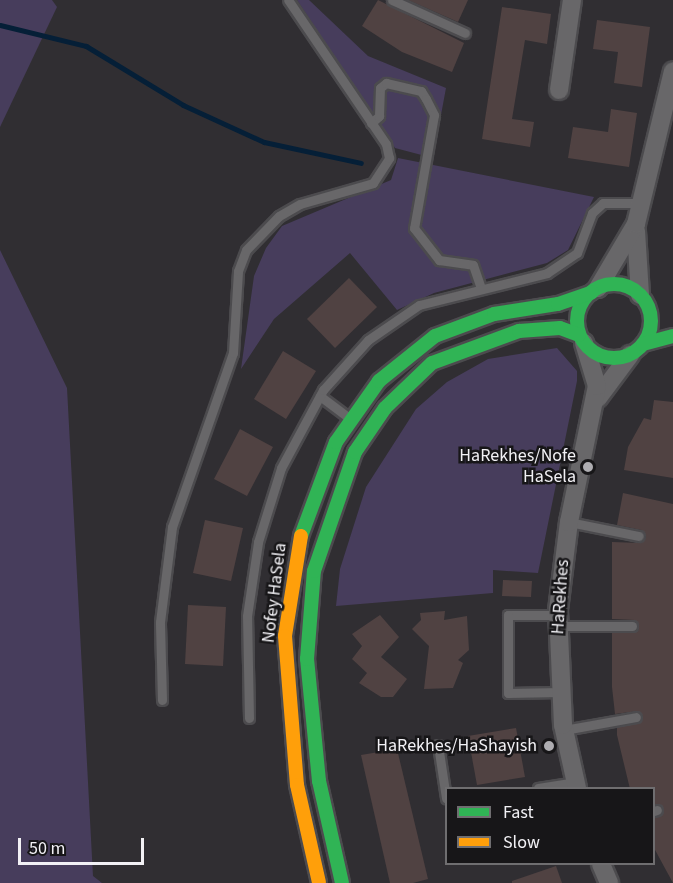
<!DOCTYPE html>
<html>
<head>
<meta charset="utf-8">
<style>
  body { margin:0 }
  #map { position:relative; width:673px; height:883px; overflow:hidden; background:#302e32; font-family:"Source Sans 3",sans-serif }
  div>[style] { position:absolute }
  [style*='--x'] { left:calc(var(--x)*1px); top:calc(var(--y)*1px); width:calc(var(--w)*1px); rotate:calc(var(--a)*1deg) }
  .green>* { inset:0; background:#473d5c }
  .stream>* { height:5px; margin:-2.5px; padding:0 2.5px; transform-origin:2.5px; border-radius:2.5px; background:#051f37 }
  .building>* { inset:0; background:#504242 }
  .roads { filter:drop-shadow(2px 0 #4c4b4e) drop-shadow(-2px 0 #4c4b4e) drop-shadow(0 2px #4c4b4e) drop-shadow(0 -2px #4c4b4e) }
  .lane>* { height:9px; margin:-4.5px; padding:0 4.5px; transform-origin:4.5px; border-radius:4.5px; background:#686769 }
  .street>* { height:18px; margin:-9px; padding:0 9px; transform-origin:9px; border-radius:9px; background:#686769 }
  .fast>* { height:14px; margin:-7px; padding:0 7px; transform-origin:7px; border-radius:7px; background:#30b455 }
  .fast>.ring { margin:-7px; padding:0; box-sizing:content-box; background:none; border:14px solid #30b455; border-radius:50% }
  .slow>* { height:14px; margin:-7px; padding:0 7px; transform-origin:7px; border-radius:7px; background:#ff9f0a }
  .dots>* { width:16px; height:16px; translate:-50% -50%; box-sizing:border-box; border:3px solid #171618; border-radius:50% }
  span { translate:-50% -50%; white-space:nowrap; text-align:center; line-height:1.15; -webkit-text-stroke:5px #171618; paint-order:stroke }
  .poi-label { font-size:18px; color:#f2f1f5 }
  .right { translate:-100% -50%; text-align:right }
  .street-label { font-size:18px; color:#f2f1f5 }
  .legend { position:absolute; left:445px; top:787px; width:210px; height:78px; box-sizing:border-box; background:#171618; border:2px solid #6f6e70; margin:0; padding:8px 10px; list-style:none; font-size:18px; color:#f2f1f5 }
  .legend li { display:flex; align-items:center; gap:12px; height:30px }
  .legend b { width:30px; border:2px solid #6f6e70 }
  .scale { position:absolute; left:18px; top:838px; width:126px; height:27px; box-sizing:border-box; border:3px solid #f2f1f5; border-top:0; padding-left:8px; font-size:18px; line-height:21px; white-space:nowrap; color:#f2f1f5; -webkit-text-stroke:4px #171618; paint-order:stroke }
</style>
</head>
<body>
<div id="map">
  <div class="green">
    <i style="clip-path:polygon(0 0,52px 0,57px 7px,0 127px)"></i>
    <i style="clip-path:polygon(297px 0,309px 0,368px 56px,446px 88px,433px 158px,395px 148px)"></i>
    <i style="clip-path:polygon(398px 158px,594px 197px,568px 250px,547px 263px,434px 293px,397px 310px,350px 253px,274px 319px,241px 369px,254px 276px,266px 248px,282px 226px,391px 180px)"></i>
    <i style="clip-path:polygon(0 250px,67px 388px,93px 876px,102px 883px,0 883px)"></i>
    <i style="clip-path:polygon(557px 348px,577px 371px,577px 381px,538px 573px,493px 570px,493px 593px,336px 606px,340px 569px,366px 487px,416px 409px,447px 382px,488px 359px)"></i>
  </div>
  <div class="stream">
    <i style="--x:0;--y:25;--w:89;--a:13.7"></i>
    <i style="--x:86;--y:46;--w:114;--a:31.3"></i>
    <i style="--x:183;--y:105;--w:89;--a:24.6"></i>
    <i style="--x:264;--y:142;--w:99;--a:12.2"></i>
  </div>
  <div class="building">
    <i style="clip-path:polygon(378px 0,464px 43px,452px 72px,402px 52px,362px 26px)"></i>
    <i style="clip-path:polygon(408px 0,468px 0,458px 22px)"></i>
    <i style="clip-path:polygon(502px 7px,551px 14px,547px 44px,525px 40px,512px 119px,534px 122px,530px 147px,482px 139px)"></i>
    <i style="clip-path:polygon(597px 20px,650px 27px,642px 87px,614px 83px,618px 52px,593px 49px)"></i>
    <i style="clip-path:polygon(611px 109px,637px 113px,629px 167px,568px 158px,573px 127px,608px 132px)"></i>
    <i style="clip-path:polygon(349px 278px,377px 307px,335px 348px,307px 319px)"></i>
    <i style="clip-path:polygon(283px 351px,316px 371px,286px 419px,254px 399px)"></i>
    <i style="clip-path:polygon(654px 400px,673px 402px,673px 478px,624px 470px,628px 447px,644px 418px,651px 420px)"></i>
    <i style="clip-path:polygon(240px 429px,273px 447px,247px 496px,214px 479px)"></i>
    <i style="clip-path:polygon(623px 493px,673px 504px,673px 883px,654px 848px,654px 818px,663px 807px,654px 804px,654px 789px,630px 789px,617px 735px,617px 727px,638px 723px,643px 716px,638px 711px,615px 714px,612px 687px,612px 633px,633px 633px,639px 627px,635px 620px,612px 619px,612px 542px,641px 543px,646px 537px,641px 530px,617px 525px)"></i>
    <i style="clip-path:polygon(205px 520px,243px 528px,231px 581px,193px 573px)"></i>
    <i style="clip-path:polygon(503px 580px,532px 581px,531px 597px,502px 596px)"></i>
    <i style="clip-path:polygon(188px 605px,226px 607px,223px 666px,185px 664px)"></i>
    <i style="clip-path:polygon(445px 611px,444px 620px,467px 616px,469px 650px,458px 660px,463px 663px,453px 688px,424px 689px,429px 646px,412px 629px,421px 620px,420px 613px)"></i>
    <i style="clip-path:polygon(380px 615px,399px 637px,381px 657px,407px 679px,393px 697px,381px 697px,359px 683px,367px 673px,352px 659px,362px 646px,352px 634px)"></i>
    <i style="clip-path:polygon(516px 728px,525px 777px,477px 785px,468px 736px)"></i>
    <i style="clip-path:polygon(397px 749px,428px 879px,413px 883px,390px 883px,361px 755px)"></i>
    <i style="clip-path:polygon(556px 866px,562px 883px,512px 883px,512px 881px)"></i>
  </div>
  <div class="roads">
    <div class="lane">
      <i style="--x:392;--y:0;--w:80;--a:24.3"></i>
      <i style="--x:371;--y:123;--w:11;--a:-41"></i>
      <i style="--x:379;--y:116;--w:28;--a:-88"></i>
      <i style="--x:380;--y:88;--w:8;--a:-40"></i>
      <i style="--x:386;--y:83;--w:36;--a:13"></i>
      <i style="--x:421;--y:91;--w:9;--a:58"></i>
      <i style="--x:426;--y:99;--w:18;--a:63"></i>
      <i style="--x:434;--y:115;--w:115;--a:100"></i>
      <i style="--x:414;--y:228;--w:41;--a:52"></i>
      <i style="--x:439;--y:260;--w:34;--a:8"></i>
      <i style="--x:473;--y:265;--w:24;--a:71"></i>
      <i style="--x:320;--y:396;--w:36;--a:37"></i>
      <i style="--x:569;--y:522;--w:71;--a:11.3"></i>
      <i style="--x:558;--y:615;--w:50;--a:180"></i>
      <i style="--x:508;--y:615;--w:78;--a:90"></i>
      <i style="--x:508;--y:693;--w:52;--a:-1.1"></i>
      <i style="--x:558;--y:626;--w:74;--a:0"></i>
      <i style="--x:162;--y:700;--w:78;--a:-91.5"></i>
      <i style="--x:160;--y:622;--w:96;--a:-82.8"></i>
      <i style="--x:172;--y:527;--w:184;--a:-70.7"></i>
      <i style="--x:233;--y:353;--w:82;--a:-86.5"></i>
      <i style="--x:238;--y:271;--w:22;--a:-69"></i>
      <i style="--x:246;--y:250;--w:47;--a:-45.9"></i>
      <i style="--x:279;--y:216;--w:24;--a:-30"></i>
      <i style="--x:300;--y:204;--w:76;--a:-16"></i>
      <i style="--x:373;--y:183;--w:30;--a:-57"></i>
      <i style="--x:389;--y:158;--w:14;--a:-102"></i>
      <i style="--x:386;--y:144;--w:174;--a:-124.2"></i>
      <i style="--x:249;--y:718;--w:102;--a:-91.1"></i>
      <i style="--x:247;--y:616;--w:75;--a:-81.5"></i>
      <i style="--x:258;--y:542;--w:77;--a:-72.7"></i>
      <i style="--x:281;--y:468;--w:89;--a:-61.7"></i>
      <i style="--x:323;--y:390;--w:67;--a:-48"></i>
      <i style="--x:368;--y:340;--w:62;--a:-34.5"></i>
      <i style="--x:419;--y:305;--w:132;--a:-14"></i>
      <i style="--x:547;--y:273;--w:36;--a:-34"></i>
      <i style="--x:577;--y:253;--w:43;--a:-69.4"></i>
      <i style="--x:592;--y:213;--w:15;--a:-42"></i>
      <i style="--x:603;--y:203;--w:39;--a:0"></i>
      <i style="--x:564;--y:730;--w:73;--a:-10.2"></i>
      <i style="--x:438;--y:745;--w:54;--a:81.4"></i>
      <i style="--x:538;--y:788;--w:37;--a:-9"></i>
      <i style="--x:654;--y:811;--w:3;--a:-18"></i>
    </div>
    <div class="street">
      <i style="--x:559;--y:90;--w:91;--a:-81.8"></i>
      <i style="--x:636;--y:231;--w:64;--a:86.4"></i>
      <i style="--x:598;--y:288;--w:74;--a:-59.3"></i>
      <i style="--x:636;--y:224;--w:157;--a:-76.4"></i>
      <i style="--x:598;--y:398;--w:54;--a:-53.3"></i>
      <i style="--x:577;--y:788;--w:65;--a:-102.5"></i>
      <i style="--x:563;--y:725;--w:115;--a:-92.5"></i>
      <i style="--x:558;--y:610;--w:89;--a:-82.9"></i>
      <i style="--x:569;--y:522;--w:139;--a:-78.4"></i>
      <i style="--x:597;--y:386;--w:45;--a:-106.8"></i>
      <i style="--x:601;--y:864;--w:21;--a:67"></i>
    </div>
    <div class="fast">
      <i class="ring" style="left:577px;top:284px;width:60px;height:60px"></i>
      <i style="--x:643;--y:344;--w:31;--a:-15"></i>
      <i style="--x:301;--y:536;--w:100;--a:-69.6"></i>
      <i style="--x:336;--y:442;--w:75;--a:-54.8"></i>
      <i style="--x:379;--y:381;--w:72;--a:-38.8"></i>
      <i style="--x:435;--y:336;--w:63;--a:-20.4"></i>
      <i style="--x:494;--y:314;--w:65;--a:-8.9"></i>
      <i style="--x:558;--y:304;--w:36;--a:-19"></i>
      <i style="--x:342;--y:883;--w:105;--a:-102.7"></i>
      <i style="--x:319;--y:781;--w:123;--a:-95.6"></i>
      <i style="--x:307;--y:659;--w:88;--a:-85.5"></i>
      <i style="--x:314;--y:571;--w:126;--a:-71"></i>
      <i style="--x:355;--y:452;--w:53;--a:-55.7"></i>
      <i style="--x:385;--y:408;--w:65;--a:-43.8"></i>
      <i style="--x:432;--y:363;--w:93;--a:-20.2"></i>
      <i style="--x:519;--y:331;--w:41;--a:-4.2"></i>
      <i style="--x:560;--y:328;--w:20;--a:20"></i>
    </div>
    <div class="slow">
      <i style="--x:301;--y:536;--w:101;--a:99.1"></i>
      <i style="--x:285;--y:636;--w:149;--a:85.4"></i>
      <i style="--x:297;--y:785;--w:100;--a:77.3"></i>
    </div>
  </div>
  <div class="dots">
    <i style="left:588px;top:467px;background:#aeadb1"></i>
    <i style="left:549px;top:746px;background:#aeadb1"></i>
  </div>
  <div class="poi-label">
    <span class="right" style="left:576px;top:467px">HaRekhes/Nofe<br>HaSela</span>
    <span class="right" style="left:537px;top:746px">HaRekhes/HaShayish</span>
  </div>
  <div class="street-label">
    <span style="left:275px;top:593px;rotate:-83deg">Nofey HaSela</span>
    <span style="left:561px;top:597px;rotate:-86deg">HaRekhes</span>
  </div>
  <ul class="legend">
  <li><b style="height:8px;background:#30b455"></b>Fast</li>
  <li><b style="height:8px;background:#ff9f0a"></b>Slow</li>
  </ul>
  <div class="scale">50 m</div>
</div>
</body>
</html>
